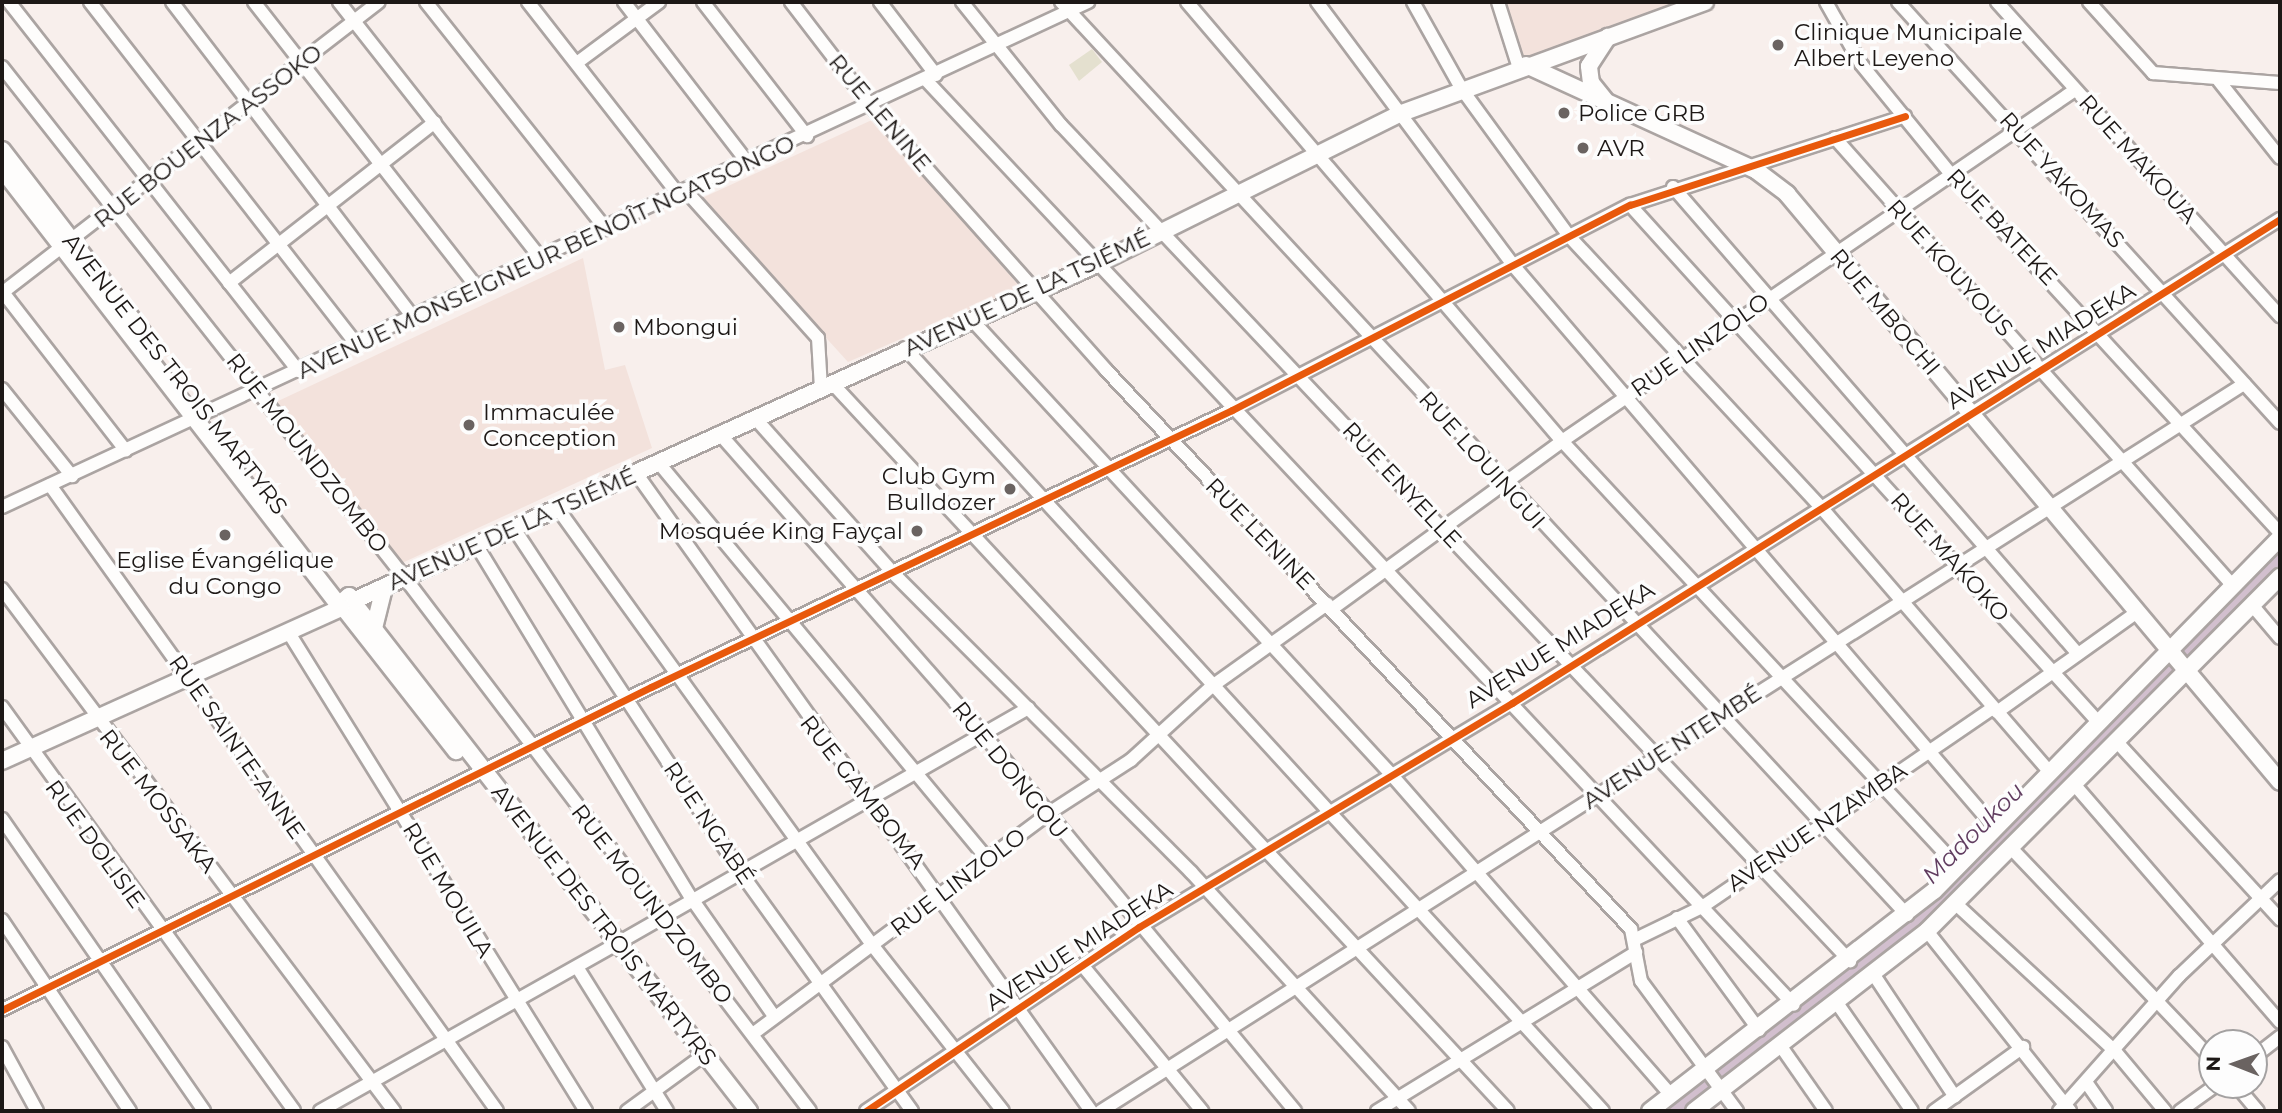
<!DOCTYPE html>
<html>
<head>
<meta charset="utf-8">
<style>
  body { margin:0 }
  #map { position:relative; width:2282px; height:1113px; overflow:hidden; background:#f8efec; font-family:Montserrat,sans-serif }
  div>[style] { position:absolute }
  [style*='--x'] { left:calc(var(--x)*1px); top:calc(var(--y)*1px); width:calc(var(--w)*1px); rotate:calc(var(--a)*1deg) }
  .built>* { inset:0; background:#f3e2dc }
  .green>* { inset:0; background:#e4e0cf }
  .river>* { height:18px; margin:-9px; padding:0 9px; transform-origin:9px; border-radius:9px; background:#d2bfce }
  .roads { filter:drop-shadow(2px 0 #aba4a2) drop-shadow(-2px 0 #aba4a2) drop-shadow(0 2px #aba4a2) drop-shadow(0 -2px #aba4a2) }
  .minor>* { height:12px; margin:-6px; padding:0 6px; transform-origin:6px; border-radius:6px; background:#fefdfc }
  .major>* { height:16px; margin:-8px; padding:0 8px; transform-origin:8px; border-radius:8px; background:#fefdfc }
  .cycleway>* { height:7px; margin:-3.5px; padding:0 3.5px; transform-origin:3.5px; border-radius:3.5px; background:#e8590c }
  .dots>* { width:19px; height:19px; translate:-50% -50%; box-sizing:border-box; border:4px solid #fdfdfd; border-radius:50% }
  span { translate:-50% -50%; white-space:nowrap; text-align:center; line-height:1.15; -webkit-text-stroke:7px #fdfdfd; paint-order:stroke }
  .poi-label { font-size:23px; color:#1d1816 }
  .left { translate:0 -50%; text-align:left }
  .right { translate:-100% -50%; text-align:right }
  .street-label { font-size:23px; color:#1d1816 }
  .water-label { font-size:24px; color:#613d60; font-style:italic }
  .frame { position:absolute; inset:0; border:4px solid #1d1816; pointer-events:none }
  .north { position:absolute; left:2198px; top:1029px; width:70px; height:70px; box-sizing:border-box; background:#fdfdfd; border:2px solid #a3a1a1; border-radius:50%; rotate:271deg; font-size:19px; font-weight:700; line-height:28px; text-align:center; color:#1d1816 }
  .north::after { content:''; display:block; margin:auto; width:24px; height:32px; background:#6a6361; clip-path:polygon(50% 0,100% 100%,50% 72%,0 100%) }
</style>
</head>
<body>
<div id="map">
  <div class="built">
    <i style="clip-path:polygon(1491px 2px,1684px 2px,1511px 63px)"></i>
    <i style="clip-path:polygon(874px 119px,1020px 287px,848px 362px,700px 199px)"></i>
    <i style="clip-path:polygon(583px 258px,605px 370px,625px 365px,652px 448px,402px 563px,276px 402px)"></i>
  </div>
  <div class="green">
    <i style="clip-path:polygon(1092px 49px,1102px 62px,1079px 81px,1069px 65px)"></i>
  </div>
  <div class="river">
    <i style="--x:1674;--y:1111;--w:292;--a:-37.1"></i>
    <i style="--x:1907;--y:935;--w:529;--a:-45.15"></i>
  </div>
  <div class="roads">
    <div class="minor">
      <i style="--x:9;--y:2;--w:469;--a:51.9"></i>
      <i style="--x:90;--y:2;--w:435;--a:52.1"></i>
      <i style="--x:172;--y:2;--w:398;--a:52.6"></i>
      <i style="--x:254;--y:2;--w:365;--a:52"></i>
      <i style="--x:339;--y:2;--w:327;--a:51.8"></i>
      <i style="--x:426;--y:2;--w:290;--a:51.6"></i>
      <i style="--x:528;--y:2;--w:245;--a:52"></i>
      <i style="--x:624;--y:2;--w:203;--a:52.4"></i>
      <i style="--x:703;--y:2;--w:170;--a:52.2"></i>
      <i style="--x:791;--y:2;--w:130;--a:52.5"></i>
      <i style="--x:870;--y:105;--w:355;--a:48.3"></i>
      <i style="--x:1106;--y:370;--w:767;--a:46.8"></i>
      <i style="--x:1631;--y:929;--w:53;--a:79.1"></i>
      <i style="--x:1641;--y:981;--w:162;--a:53.6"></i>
      <i style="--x:880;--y:2;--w:92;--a:52.5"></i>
      <i style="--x:962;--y:2;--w:158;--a:51.2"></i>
      <i style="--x:1061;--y:125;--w:1150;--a:46.66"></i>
      <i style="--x:1061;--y:2;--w:1245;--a:47.18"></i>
      <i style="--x:1187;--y:2;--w:577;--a:49.5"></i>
      <i style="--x:1562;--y:441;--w:579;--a:47.1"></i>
      <i style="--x:1317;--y:2;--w:327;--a:53.3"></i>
      <i style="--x:1512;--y:264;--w:740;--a:49.44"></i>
      <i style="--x:1413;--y:2;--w:98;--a:60.8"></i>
      <i style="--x:1461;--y:88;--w:182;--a:53.9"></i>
      <i style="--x:1568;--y:235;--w:370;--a:47.1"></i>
      <i style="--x:1820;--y:506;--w:350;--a:49.2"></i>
      <i style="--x:1498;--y:2;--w:66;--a:72.4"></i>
      <i style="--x:1826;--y:2;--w:71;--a:60.6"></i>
      <i style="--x:1861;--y:64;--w:141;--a:50.8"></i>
      <i style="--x:1950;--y:173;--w:488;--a:47.5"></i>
      <i style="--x:1898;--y:2;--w:568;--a:47.78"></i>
      <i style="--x:1997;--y:2;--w:423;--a:48"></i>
      <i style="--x:2089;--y:2;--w:96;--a:48"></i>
      <i style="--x:2153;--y:73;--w:127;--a:4.5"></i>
      <i style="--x:578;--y:62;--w:101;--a:-36.5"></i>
      <i style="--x:2;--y:67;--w:651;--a:51.74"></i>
      <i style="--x:405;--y:578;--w:669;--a:52.77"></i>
      <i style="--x:926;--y:80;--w:1268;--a:46.82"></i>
      <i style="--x:2219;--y:81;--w:98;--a:51.6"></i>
      <i style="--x:1835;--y:138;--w:599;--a:48.38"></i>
      <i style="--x:1673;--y:187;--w:618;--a:49.07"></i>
      <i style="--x:687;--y:192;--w:196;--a:48.1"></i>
      <i style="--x:818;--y:338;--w:50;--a:86.6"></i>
      <i style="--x:1630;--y:205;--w:700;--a:47.84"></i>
      <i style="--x:229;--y:283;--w:261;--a:-38"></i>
      <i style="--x:2;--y:291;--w:202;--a:52.2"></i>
      <i style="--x:2;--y:293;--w:476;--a:-37.7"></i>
      <i style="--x:971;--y:319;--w:618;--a:47.3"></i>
      <i style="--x:1390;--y:773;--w:427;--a:48.9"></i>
      <i style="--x:905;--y:348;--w:1034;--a:47.55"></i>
      <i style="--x:832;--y:383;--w:993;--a:47.12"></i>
      <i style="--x:2;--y:389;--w:112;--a:51.2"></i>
      <i style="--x:755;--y:418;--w:206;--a:48.3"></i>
      <i style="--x:892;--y:572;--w:424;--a:45.1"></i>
      <i style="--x:1191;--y:872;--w:323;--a:47.6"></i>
      <i style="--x:719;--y:433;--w:402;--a:48.7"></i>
      <i style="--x:984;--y:735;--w:488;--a:50.4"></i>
      <i style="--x:658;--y:462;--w:518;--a:50.32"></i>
      <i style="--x:636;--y:473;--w:784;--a:54.5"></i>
      <i style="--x:50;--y:485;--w:769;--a:54.47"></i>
      <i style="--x:2;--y:507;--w:1198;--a:-24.94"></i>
      <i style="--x:558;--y:509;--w:539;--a:54.22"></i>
      <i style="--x:873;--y:946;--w:210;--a:51.8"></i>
      <i style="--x:515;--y:530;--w:411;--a:56.6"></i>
      <i style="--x:741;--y:873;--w:293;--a:54.3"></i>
      <i style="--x:477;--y:546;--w:413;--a:58.7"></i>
      <i style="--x:692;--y:899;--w:143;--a:55"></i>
      <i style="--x:2;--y:589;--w:653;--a:53.09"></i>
      <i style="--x:2252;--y:605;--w:43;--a:49.7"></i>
      <i style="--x:1332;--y:609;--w:285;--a:-36.1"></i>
      <i style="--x:1562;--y:441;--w:622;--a:-34.38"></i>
      <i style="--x:289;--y:633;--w:563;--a:58.15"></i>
      <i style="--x:2;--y:707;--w:498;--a:54.1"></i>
      <i style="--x:1997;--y:712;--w:172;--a:-35.5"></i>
      <i style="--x:2117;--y:742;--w:241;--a:47.4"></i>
      <i style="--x:2073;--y:783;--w:316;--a:49.1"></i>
      <i style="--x:2;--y:819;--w:355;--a:55.3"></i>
      <i style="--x:2011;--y:848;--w:291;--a:46.4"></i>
      <i style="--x:1956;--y:904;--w:217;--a:42.8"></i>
      <i style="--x:2115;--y:1051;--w:78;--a:50.2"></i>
      <i style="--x:1677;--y:918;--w:139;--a:53.8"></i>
      <i style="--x:2;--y:920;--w:230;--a:56.2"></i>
      <i style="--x:1927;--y:931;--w:230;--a:51.5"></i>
      <i style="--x:1636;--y:939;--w:73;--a:-25.9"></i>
      <i style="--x:1702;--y:907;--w:353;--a:-34.4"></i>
      <i style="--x:618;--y:943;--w:473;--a:-29.8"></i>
      <i style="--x:1083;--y:966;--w:188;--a:50.6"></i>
      <i style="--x:577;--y:967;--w:170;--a:58"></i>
      <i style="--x:1874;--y:975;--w:146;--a:56.4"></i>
      <i style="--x:1837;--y:1003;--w:131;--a:55.2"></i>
      <i style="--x:2;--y:1010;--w:725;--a:-26.46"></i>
      <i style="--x:651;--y:687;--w:644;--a:-25.49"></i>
      <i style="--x:1232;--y:410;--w:448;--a:-27.3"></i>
      <i style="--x:1630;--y:205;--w:289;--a:-17.9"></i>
      <i style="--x:754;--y:1033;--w:364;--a:-36.7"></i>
      <i style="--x:1046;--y:815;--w:101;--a:-32.9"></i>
      <i style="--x:1131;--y:760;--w:108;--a:-42.4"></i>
      <i style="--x:1211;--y:687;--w:143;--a:-35.6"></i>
      <i style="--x:1780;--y:1045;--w:80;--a:55.1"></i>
      <i style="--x:2;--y:1047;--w:73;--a:61.3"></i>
      <i style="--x:2254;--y:1057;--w:33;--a:-38"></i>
      <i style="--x:2086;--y:1082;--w:35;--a:55"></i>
      <i style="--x:2236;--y:1085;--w:34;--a:50"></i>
      <i style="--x:320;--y:1111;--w:332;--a:-29.4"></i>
      <i style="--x:627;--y:1111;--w:87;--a:-36.1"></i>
      <i style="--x:866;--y:1111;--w:329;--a:-34"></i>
      <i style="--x:1139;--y:927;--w:435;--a:-31"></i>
      <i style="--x:1512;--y:703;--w:908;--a:-32.22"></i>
      <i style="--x:1101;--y:1111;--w:1355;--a:-32.46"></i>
      <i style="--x:1377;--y:1111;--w:304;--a:-31.5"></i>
      <i style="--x:1934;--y:1111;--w:110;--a:-35.7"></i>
      <i style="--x:2059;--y:1111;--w:181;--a:-48.4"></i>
      <i style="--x:2179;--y:976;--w:139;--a:-43.5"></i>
      <i style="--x:2180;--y:1111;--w:44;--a:-35.8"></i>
    </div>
    <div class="major">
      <i style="--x:1526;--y:65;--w:254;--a:24.6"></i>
      <i style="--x:1757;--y:171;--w:38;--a:37"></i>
      <i style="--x:1787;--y:194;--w:767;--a:50.02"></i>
      <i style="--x:1605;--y:100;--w:22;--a:-129"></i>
      <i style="--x:1591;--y:83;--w:17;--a:-97"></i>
      <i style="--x:1589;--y:66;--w:35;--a:-57"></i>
      <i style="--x:2;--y:150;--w:231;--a:52.4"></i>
      <i style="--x:2;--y:169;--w:555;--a:52.32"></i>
      <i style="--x:341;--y:608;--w:10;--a:24"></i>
      <i style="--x:350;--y:612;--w:8;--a:-45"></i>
      <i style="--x:356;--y:606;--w:12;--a:-125"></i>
      <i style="--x:349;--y:596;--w:11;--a:139"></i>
      <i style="--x:355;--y:600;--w:815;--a:-24.36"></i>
      <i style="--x:1097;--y:264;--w:337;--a:-26.4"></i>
      <i style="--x:1399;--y:114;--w:326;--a:-20.1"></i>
      <i style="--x:356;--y:606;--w:640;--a:52.11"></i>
      <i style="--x:347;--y:612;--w:177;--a:51.9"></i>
      <i style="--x:374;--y:628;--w:41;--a:-76"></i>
      <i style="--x:2;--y:761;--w:372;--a:-24.3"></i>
      <i style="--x:1650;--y:1111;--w:359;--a:-37.8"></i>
      <i style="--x:1934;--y:891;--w:494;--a:-45.6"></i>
      <i style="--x:1694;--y:1111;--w:294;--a:-37.7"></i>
      <i style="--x:1927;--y:931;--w:500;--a:-45.1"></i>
    </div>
  </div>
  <div class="cycleway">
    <i style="--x:2;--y:1010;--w:725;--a:-26.46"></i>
    <i style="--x:651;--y:687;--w:644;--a:-25.49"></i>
    <i style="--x:1232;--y:410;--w:448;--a:-27.3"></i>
    <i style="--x:1630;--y:205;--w:289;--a:-17.9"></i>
    <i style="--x:866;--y:1111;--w:329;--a:-34"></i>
    <i style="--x:1139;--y:927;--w:435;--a:-31"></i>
    <i style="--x:1512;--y:703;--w:908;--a:-32.22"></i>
  </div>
  <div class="dots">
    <i style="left:1778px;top:45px;background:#6a6361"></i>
    <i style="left:1564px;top:113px;background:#6a6361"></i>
    <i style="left:1583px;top:148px;background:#6a6361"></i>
    <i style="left:619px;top:327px;background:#6a6361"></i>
    <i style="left:469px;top:425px;background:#6a6361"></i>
    <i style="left:1010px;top:489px;background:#6a6361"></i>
    <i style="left:917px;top:531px;background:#6a6361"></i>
    <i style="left:225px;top:535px;background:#6a6361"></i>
  </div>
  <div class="poi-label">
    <span class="left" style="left:1794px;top:45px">Clinique Municipale<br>Albert Leyeno</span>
    <span class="left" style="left:1578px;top:113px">Police GRB</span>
    <span class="left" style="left:1597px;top:148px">AVR</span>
    <span class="left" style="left:633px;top:327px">Mbongui</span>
    <span class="left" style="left:483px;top:425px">Immaculée<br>Conception</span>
    <span class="right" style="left:996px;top:489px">Club Gym<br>Bulldozer</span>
    <span class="right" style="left:903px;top:531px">Mosquée King Fayçal</span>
    <span style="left:225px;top:573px">Eglise Évangélique<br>du Congo</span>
  </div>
  <div class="street-label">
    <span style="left:880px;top:113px;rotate:50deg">RUE LENINE</span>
    <span style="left:208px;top:136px;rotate:-38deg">RUE BOUENZA ASSOKO</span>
    <span style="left:2138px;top:159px;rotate:48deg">RUE MAKOUA</span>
    <span style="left:2062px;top:180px;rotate:48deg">RUE YAKOMAS</span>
    <span style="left:2002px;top:227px;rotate:47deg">RUE BATEKE</span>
    <span style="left:546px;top:257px;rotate:-25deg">AVENUE MONSEIGNEUR BENOÎT NGATSONGO</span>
    <span style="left:1950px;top:268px;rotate:48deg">RUE KOUYOUS</span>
    <span style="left:1027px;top:293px;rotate:-25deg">AVENUE DE LA TSIÉMÉ</span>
    <span style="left:1885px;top:312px;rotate:50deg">RUE MBOCHI</span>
    <span style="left:1700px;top:345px;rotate:-35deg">RUE LINZOLO</span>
    <span style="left:2041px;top:346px;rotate:-32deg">AVENUE MIADEKA</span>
    <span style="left:175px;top:374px;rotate:52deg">AVENUE DES TROIS MARTYRS</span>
    <span style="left:307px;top:453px;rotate:52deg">RUE MOUNDZOMBO</span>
    <span style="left:1482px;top:460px;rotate:48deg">RUE LOUINGUI</span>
    <span style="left:1402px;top:485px;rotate:47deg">RUE ENYELLE</span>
    <span style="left:512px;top:529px;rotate:-24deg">AVENUE DE LA TSIÉMÉ</span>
    <span style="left:1260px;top:534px;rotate:46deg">RUE LENINE</span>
    <span style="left:1950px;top:557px;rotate:48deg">RUE MAKOKO</span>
    <span style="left:1560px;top:645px;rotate:-32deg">AVENUE MIADEKA</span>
    <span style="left:237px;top:747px;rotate:55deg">RUE SAINTE-ANNE</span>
    <span style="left:1672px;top:747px;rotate:-33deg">AVENUE NTEMBÉ</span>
    <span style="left:1010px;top:770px;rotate:51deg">RUE DONGOU</span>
    <span style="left:863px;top:792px;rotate:52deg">RUE GAMBOMA</span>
    <span style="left:158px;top:801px;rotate:52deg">RUE MOSSAKA</span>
    <span style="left:709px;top:823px;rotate:56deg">RUE NGABÉ</span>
    <span style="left:1817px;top:827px;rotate:-34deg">AVENUE NZAMBA</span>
    <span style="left:95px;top:844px;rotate:54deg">RUE DOLISIE</span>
    <span style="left:958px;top:882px;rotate:-37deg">RUE LINZOLO</span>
    <span style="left:448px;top:890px;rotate:59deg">RUE MOUILA</span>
    <span style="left:652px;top:904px;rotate:52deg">RUE MOUNDZOMBO</span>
    <span style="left:604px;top:925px;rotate:52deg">AVENUE DES TROIS MARTYRS</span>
    <span style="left:1079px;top:946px;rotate:-33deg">AVENUE MIADEKA</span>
  </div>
  <div class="water-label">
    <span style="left:1973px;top:833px;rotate:-45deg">Madoukou</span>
  </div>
  <div class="frame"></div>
  <div class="north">N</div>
</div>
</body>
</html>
